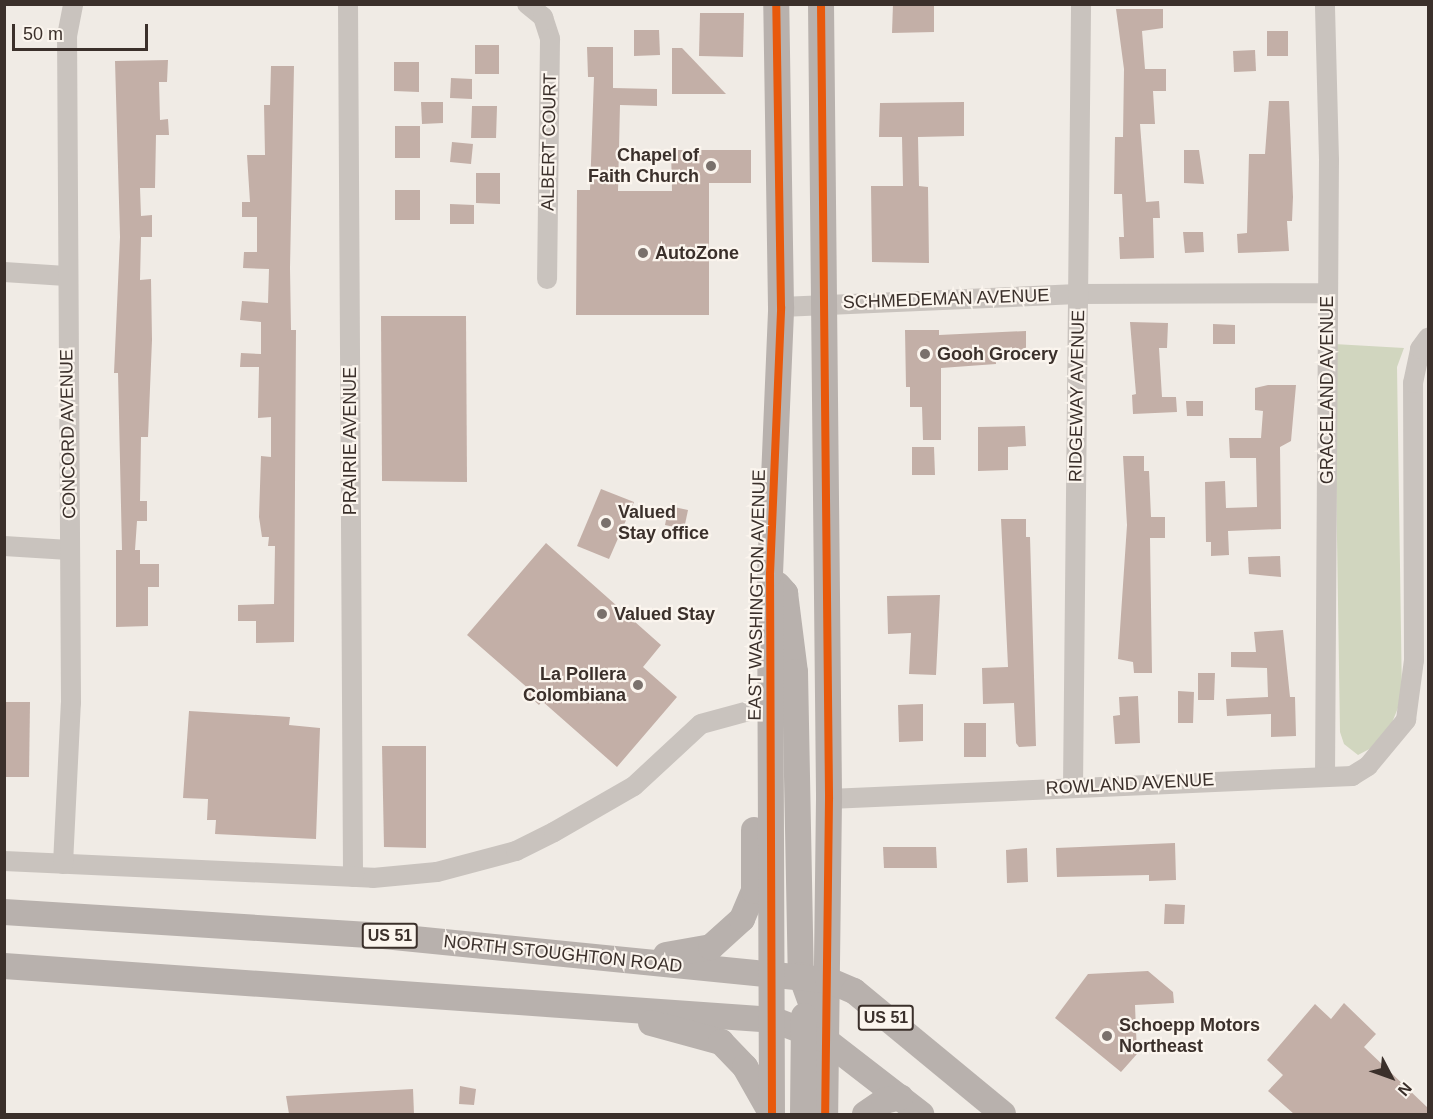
<!DOCTYPE html>
<html>
<head>
<meta charset="utf-8">
<style>
  body { margin:0 }
  #map { position:relative; width:1433px; height:1119px; overflow:hidden; background:#f0ebe5; font-family:Arial,sans-serif }
  div>[style] { position:absolute }
  [style*='--x'] { left:calc(var(--x)*1px); top:calc(var(--y)*1px); width:calc(var(--w)*1px); rotate:calc(var(--a)*1deg) }
  .green>* { inset:0; background:#d1d6bf }
  .building>* { inset:0; background:#c3afa7 }
  .minor>* { height:20px; margin:-10px; padding:0 10px; transform-origin:10px; border-radius:10px; background:#c9c3be }
  .major>* { height:26px; margin:-13px; padding:0 13px; transform-origin:13px; border-radius:13px; background:#b8b1ad }
  .cycleway>* { height:8px; margin:-4px; padding:0 4px; transform-origin:4px; border-radius:4px; background:#e8590c }
  .dots>* { width:16px; height:16px; translate:-50% -50%; box-sizing:border-box; border:3px solid #fbf5ee; border-radius:50% }
  span { translate:-50% -50%; white-space:nowrap; text-align:center; line-height:1.15; -webkit-text-stroke:4.5px #fbf5ee; paint-order:stroke }
  .shield-label span { padding:2px 4px; background:#fbf5ee; border:2px solid; border-radius:4px; -webkit-text-stroke-width:0 }
  .shield-label { font-size:16px; color:#3b302b; font-weight:700 }
  .street-label { font-size:18px; color:#3b302b }
  .poi-label { font-size:18px; color:#3b302b; font-weight:700 }
  .right { translate:-100% -50%; text-align:right }
  .left { translate:0 -50%; text-align:left }
  .frame { position:absolute; inset:0; border:6px solid #3b302b; pointer-events:none }
  .north { position:absolute; left:1361px; top:1047px; width:60px; height:60px; -webkit-text-stroke:4px #fbf5ee; paint-order:stroke; rotate:131deg; font-size:16px; font-weight:700; line-height:24px; text-align:center; color:#3b302b }
  .north::after { content:''; display:block; margin:auto; width:21px; height:27px; background:#3b302b; clip-path:polygon(50% 0,100% 100%,50% 72%,0 100%) }
  .scale { position:absolute; left:12px; top:24px; width:136px; height:27px; box-sizing:border-box; border:3px solid #3b302b; border-top:0; padding-left:8px; font-size:18px; line-height:21px; white-space:nowrap; color:#3b302b; -webkit-text-stroke:4px #fbf5ee; paint-order:stroke }
</style>
</head>
<body>
<div id="map">
  <div class="green">
    <i style="clip-path:polygon(1334px 344px,1404px 348px,1397px 367px,1402px 698px,1389px 730px,1377px 745px,1358px 755px,1344px 744px,1340px 732px)"></i>
  </div>
  <div class="building">
    <i style="clip-path:polygon(893px 4px,934px 4px,934px 32px,892px 33px)"></i>
    <i style="clip-path:polygon(1116px 9px,1163px 9px,1163px 28px,1142px 31px,1145px 69px,1166px 69px,1166px 91px,1153px 91px,1155px 124px,1140px 124px,1146px 202px,1159px 201px,1160px 218px,1153px 218px,1154px 258px,1120px 259px,1119px 237px,1124px 237px,1122px 194px,1114px 194px,1115px 137px,1123px 137px,1124px 69px)"></i>
    <i style="clip-path:polygon(700px 13px,744px 13px,743px 57px,699px 56px)"></i>
    <i style="clip-path:polygon(634px 30px,659px 30px,660px 55px,634px 56px)"></i>
    <i style="clip-path:polygon(1267px 31px,1288px 31px,1288px 56px,1267px 56px)"></i>
    <i style="clip-path:polygon(475px 45px,499px 45px,499px 74px,475px 74px)"></i>
    <i style="clip-path:polygon(587px 47px,613px 47px,613px 88px,657px 89px,657px 106px,620px 105px,618px 191px,672px 191px,671px 150px,751px 150px,751px 183px,709px 183px,709px 315px,576px 315px,577px 190px,590px 190px,594px 77px,588px 77px)"></i>
    <i style="clip-path:polygon(672px 48px,682px 48px,726px 94px,672px 94px)"></i>
    <i style="clip-path:polygon(1255px 50px,1256px 71px,1234px 72px,1233px 51px)"></i>
    <i style="clip-path:polygon(168px 60px,167px 82px,159px 82px,160px 120px,168px 119px,169px 135px,156px 135px,155px 188px,140px 188px,141px 216px,152px 215px,152px 237px,141px 237px,140px 280px,151px 279px,152px 340px,148px 437px,141px 437px,140px 501px,147px 501px,147px 521px,137px 521px,135px 550px,140px 550px,140px 564px,159px 564px,159px 587px,148px 587px,148px 626px,116px 627px,116px 550px,122px 550px,118px 373px,114px 373px,120px 237px,115px 61px)"></i>
    <i style="clip-path:polygon(394px 62px,419px 62px,419px 92px,394px 91px)"></i>
    <i style="clip-path:polygon(271px 66px,294px 66px,290px 268px,291px 330px,296px 330px,294px 642px,256px 643px,256px 621px,238px 621px,238px 605px,274px 604px,275px 546px,268px 546px,269px 537px,262px 537px,259px 517px,261px 456px,271px 457px,271px 417px,258px 418px,259px 367px,240px 367px,241px 353px,261px 354px,261px 322px,240px 320px,242px 301px,268px 303px,269px 269px,243px 268px,244px 252px,257px 252px,257px 217px,242px 217px,242px 202px,250px 202px,247px 155px,265px 155px,264px 105px,270px 105px)"></i>
    <i style="clip-path:polygon(451px 78px,472px 79px,472px 99px,450px 98px)"></i>
    <i style="clip-path:polygon(1269px 101px,1289px 101px,1293px 197px,1292px 221px,1287px 221px,1289px 251px,1238px 253px,1237px 234px,1247px 233px,1249px 154px,1265px 154px)"></i>
    <i style="clip-path:polygon(421px 102px,443px 102px,443px 123px,422px 124px)"></i>
    <i style="clip-path:polygon(964px 102px,964px 136px,918px 137px,919px 186px,928px 187px,929px 263px,872px 262px,871px 186px,903px 186px,902px 137px,879px 137px,880px 103px)"></i>
    <i style="clip-path:polygon(472px 106px,497px 106px,496px 138px,471px 138px)"></i>
    <i style="clip-path:polygon(395px 126px,420px 126px,420px 158px,395px 158px)"></i>
    <i style="clip-path:polygon(452px 142px,473px 144px,471px 164px,450px 162px)"></i>
    <i style="clip-path:polygon(1184px 150px,1199px 150px,1204px 184px,1184px 183px)"></i>
    <i style="clip-path:polygon(476px 173px,500px 173px,500px 204px,476px 203px)"></i>
    <i style="clip-path:polygon(395px 190px,420px 190px,420px 220px,395px 220px)"></i>
    <i style="clip-path:polygon(450px 204px,474px 205px,474px 224px,450px 224px)"></i>
    <i style="clip-path:polygon(1183px 232px,1203px 232px,1204px 252px,1185px 253px)"></i>
    <i style="clip-path:polygon(381px 316px,466px 316px,467px 482px,382px 481px)"></i>
    <i style="clip-path:polygon(1130px 322px,1168px 323px,1167px 348px,1159px 348px,1162px 397px,1176px 397px,1177px 412px,1133px 414px,1132px 395px,1136px 394px)"></i>
    <i style="clip-path:polygon(1213px 324px,1235px 325px,1235px 344px,1213px 344px)"></i>
    <i style="clip-path:polygon(905px 330px,939px 330px,939px 335px,1026px 331px,1026px 357px,996px 357px,996px 364px,941px 368px,941px 440px,923px 440px,922px 407px,910px 407px,910px 387px,906px 387px)"></i>
    <i style="clip-path:polygon(1268px 385px,1296px 385px,1291px 441px,1280px 447px,1281px 529px,1228px 531px,1229px 555px,1211px 556px,1211px 542px,1206px 542px,1205px 482px,1225px 481px,1226px 508px,1257px 507px,1256px 458px,1230px 458px,1229px 438px,1261px 438px,1263px 411px,1255px 410px,1255px 388px)"></i>
    <i style="clip-path:polygon(1186px 401px,1203px 401px,1203px 416px,1187px 416px)"></i>
    <i style="clip-path:polygon(1025px 426px,1026px 446px,1008px 447px,1008px 470px,978px 471px,978px 427px)"></i>
    <i style="clip-path:polygon(912px 447px,934px 447px,935px 475px,912px 475px)"></i>
    <i style="clip-path:polygon(1123px 456px,1144px 456px,1144px 471px,1149px 471px,1151px 517px,1165px 517px,1165px 538px,1150px 538px,1152px 673px,1134px 673px,1133px 662px,1118px 659px,1127px 525px)"></i>
    <i style="clip-path:polygon(601px 489px,634px 502px,609px 559px,577px 546px)"></i>
    <i style="clip-path:polygon(669px 506px,688px 510px,684px 529px,665px 525px)"></i>
    <i style="clip-path:polygon(1001px 519px,1026px 519px,1026px 537px,1030px 537px,1036px 746px,1019px 747px,1016px 743px,1014px 703px,983px 704px,982px 668px,1008px 667px)"></i>
    <i style="clip-path:polygon(546px 543px,661px 645px,643px 667px,677px 697px,617px 767px,542px 701px,539px 705px,526px 693px,530px 690px,467px 635px)"></i>
    <i style="clip-path:polygon(1280px 556px,1281px 577px,1249px 574px,1248px 557px)"></i>
    <i style="clip-path:polygon(940px 595px,936px 675px,909px 674px,911px 633px,888px 634px,887px 596px)"></i>
    <i style="clip-path:polygon(1283px 630px,1290px 697px,1295px 697px,1296px 736px,1271px 737px,1271px 714px,1227px 716px,1226px 699px,1268px 697px,1267px 668px,1231px 667px,1231px 652px,1256px 652px,1254px 632px)"></i>
    <i style="clip-path:polygon(1198px 673px,1215px 673px,1214px 700px,1198px 700px)"></i>
    <i style="clip-path:polygon(1178px 691px,1194px 692px,1193px 723px,1178px 723px)"></i>
    <i style="clip-path:polygon(1138px 696px,1140px 743px,1115px 744px,1113px 716px,1120px 715px,1119px 697px)"></i>
    <i style="clip-path:polygon(4px 702px,30px 702px,29px 777px,4px 777px)"></i>
    <i style="clip-path:polygon(923px 704px,923px 741px,899px 742px,898px 705px)"></i>
    <i style="clip-path:polygon(189px 711px,290px 717px,289px 725px,320px 728px,316px 839px,215px 834px,216px 820px,207px 820px,208px 799px,183px 798px)"></i>
    <i style="clip-path:polygon(964px 723px,986px 723px,986px 757px,964px 757px)"></i>
    <i style="clip-path:polygon(382px 746px,426px 746px,426px 848px,384px 847px)"></i>
    <i style="clip-path:polygon(1175px 843px,1176px 880px,1149px 881px,1149px 875px,1057px 877px,1056px 848px)"></i>
    <i style="clip-path:polygon(883px 847px,936px 847px,937px 868px,884px 868px)"></i>
    <i style="clip-path:polygon(1027px 848px,1028px 882px,1007px 883px,1006px 850px)"></i>
    <i style="clip-path:polygon(1165px 904px,1185px 905px,1184px 924px,1164px 924px)"></i>
    <i style="clip-path:polygon(1148px 971px,1173px 992px,1174px 1003px,1135px 1005px,1137px 1054px,1121px 1072px,1055px 1018px,1088px 974px)"></i>
    <i style="clip-path:polygon(1344px 1003px,1376px 1034px,1364px 1047px,1428px 1108px,1428px 1114px,1294px 1114px,1268px 1091px,1283px 1075px,1267px 1060px,1315px 1004px,1331px 1019px)"></i>
    <i style="clip-path:polygon(460px 1086px,476px 1089px,474px 1105px,459px 1104px)"></i>
    <i style="clip-path:polygon(413px 1089px,414px 1114px,289px 1114px,286px 1096px)"></i>
  </div>
  <div class="minor">
    <i style="--x:348;--y:4;--w:873;--a:89.67"></i>
    <i style="--x:527;--y:4;--w:21;--a:39"></i>
    <i style="--x:543;--y:17;--w:23;--a:72"></i>
    <i style="--x:550;--y:39;--w:240;--a:90.7"></i>
    <i style="--x:4;--y:272;--w:62;--a:3.7"></i>
    <i style="--x:781;--y:307;--w:297;--a:-2.5"></i>
    <i style="--x:1078;--y:294;--w:249;--a:-0.2"></i>
    <i style="--x:4;--y:546;--w:65;--a:3.5"></i>
    <i style="--x:1325;--y:776;--w:616;--a:-89.63"></i>
    <i style="--x:1329;--y:160;--w:156;--a:-91.5"></i>
    <i style="--x:1073;--y:787;--w:783;--a:-89.41"></i>
    <i style="--x:829;--y:799;--w:524;--a:-2.52"></i>
    <i style="--x:1352;--y:776;--w:19;--a:-32"></i>
    <i style="--x:1368;--y:766;--w:60;--a:-50.4"></i>
    <i style="--x:1406;--y:720;--w:61;--a:-82.4"></i>
    <i style="--x:1414;--y:660;--w:277;--a:-90.2"></i>
    <i style="--x:1413;--y:383;--w:35;--a:-78"></i>
    <i style="--x:1420;--y:349;--w:14;--a:-54"></i>
    <i style="--x:4;--y:861;--w:369;--a:2.6"></i>
    <i style="--x:373;--y:878;--w:64;--a:-5.4"></i>
    <i style="--x:437;--y:872;--w:82;--a:-14.9"></i>
    <i style="--x:516;--y:851;--w:42;--a:-26.6"></i>
    <i style="--x:554;--y:832;--w:92;--a:-29.9"></i>
    <i style="--x:634;--y:786;--w:91;--a:-42.8"></i>
    <i style="--x:701;--y:724;--w:73;--a:-15.2"></i>
    <i style="--x:63;--y:864;--w:161;--a:-87.2"></i>
    <i style="--x:71;--y:703;--w:667;--a:-90.34"></i>
    <i style="--x:67;--y:36;--w:33;--a:-79"></i>
  </div>
  <div class="major">
    <i style="--x:821;--y:4;--w:795;--a:89.42"></i>
    <i style="--x:829;--y:799;--w:315;--a:90.7"></i>
    <i style="--x:778;--y:585;--w:11;--a:49"></i>
    <i style="--x:785;--y:593;--w:80;--a:82.8"></i>
    <i style="--x:795;--y:672;--w:303;--a:88.9"></i>
    <i style="--x:801;--y:975;--w:65;--a:70.2"></i>
    <i style="--x:4;--y:912;--w:381;--a:3.6"></i>
    <i style="--x:384;--y:936;--w:446;--a:5.7"></i>
    <i style="--x:828;--y:980;--w:28;--a:23"></i>
    <i style="--x:854;--y:991;--w:193;--a:39.5"></i>
    <i style="--x:666;--y:955;--w:46;--a:-10.1"></i>
    <i style="--x:711;--y:947;--w:42;--a:-42.1"></i>
    <i style="--x:742;--y:919;--w:30;--a:-67"></i>
    <i style="--x:754;--y:891;--w:61;--a:-90"></i>
    <i style="--x:4;--y:966;--w:772;--a:4.01"></i>
    <i style="--x:774;--y:1020;--w:53;--a:20.8"></i>
    <i style="--x:824;--y:1039;--w:123;--a:37.7"></i>
    <i style="--x:651;--y:1023;--w:73;--a:15.2"></i>
    <i style="--x:721;--y:1042;--w:35;--a:46"></i>
    <i style="--x:745;--y:1067;--w:53;--a:60.5"></i>
    <i style="--x:772;--y:1114;--w:540;--a:-90.21"></i>
    <i style="--x:770;--y:574;--w:267;--a:-87.6"></i>
    <i style="--x:781;--y:307;--w:303;--a:-90.9"></i>
    <i style="--x:803;--y:1114;--w:98;--a:-89.4"></i>
    <i style="--x:865;--y:1114;--w:23;--a:-34"></i>
    <i style="--x:884;--y:1101;--w:17;--a:-13"></i>
  </div>
  <div class="cycleway">
    <i style="--x:821;--y:4;--w:795;--a:89.42"></i>
    <i style="--x:829;--y:799;--w:315;--a:90.7"></i>
    <i style="--x:772;--y:1114;--w:540;--a:-90.21"></i>
    <i style="--x:770;--y:574;--w:267;--a:-87.6"></i>
    <i style="--x:781;--y:307;--w:303;--a:-90.9"></i>
  </div>
  <div class="dots">
    <i style="left:711px;top:166px;background:#7a716c"></i>
    <i style="left:643px;top:253px;background:#7a716c"></i>
    <i style="left:925px;top:354px;background:#7a716c"></i>
    <i style="left:606px;top:523px;background:#7a716c"></i>
    <i style="left:602px;top:614px;background:#7a716c"></i>
    <i style="left:638px;top:685px;background:#7a716c"></i>
    <i style="left:1107px;top:1036px;background:#7a716c"></i>
  </div>
  <div class="shield-label">
    <span style="left:390px;top:936px">US 51</span>
    <span style="left:886px;top:1018px">US 51</span>
  </div>
  <div class="street-label">
    <span style="left:549px;top:142px;rotate:-89deg">ALBERT COURT</span>
    <span style="left:946px;top:299px;rotate:-2deg">SCHMEDEMAN AVENUE</span>
    <span style="left:1327px;top:390px;rotate:-90deg">GRACELAND AVENUE</span>
    <span style="left:1077px;top:396px;rotate:-89deg">RIDGEWAY AVENUE</span>
    <span style="left:68px;top:434px;rotate:-91deg">CONCORD AVENUE</span>
    <span style="left:350px;top:441px;rotate:-90deg">PRAIRIE AVENUE</span>
    <span style="left:757px;top:595px;rotate:-89deg">EAST WASHINGTON AVENUE</span>
    <span style="left:1130px;top:784px;rotate:-3deg">ROWLAND AVENUE</span>
    <span style="left:563px;top:954px;rotate:6deg">NORTH STOUGHTON ROAD</span>
  </div>
  <div class="poi-label">
    <span class="right" style="left:699px;top:166px">Chapel of<br>Faith Church</span>
    <span class="left" style="left:655px;top:253px">AutoZone</span>
    <span class="left" style="left:937px;top:354px">Gooh Grocery</span>
    <span class="left" style="left:618px;top:523px">Valued<br>Stay office</span>
    <span class="left" style="left:614px;top:614px">Valued Stay</span>
    <span class="right" style="left:626px;top:685px">La Pollera<br>Colombiana</span>
    <span class="left" style="left:1119px;top:1036px">Schoepp Motors<br>Northeast</span>
  </div>
  <div class="frame"></div>
  <div class="north">N</div>
  <div class="scale">50 m</div>
</div>
</body>
</html>
